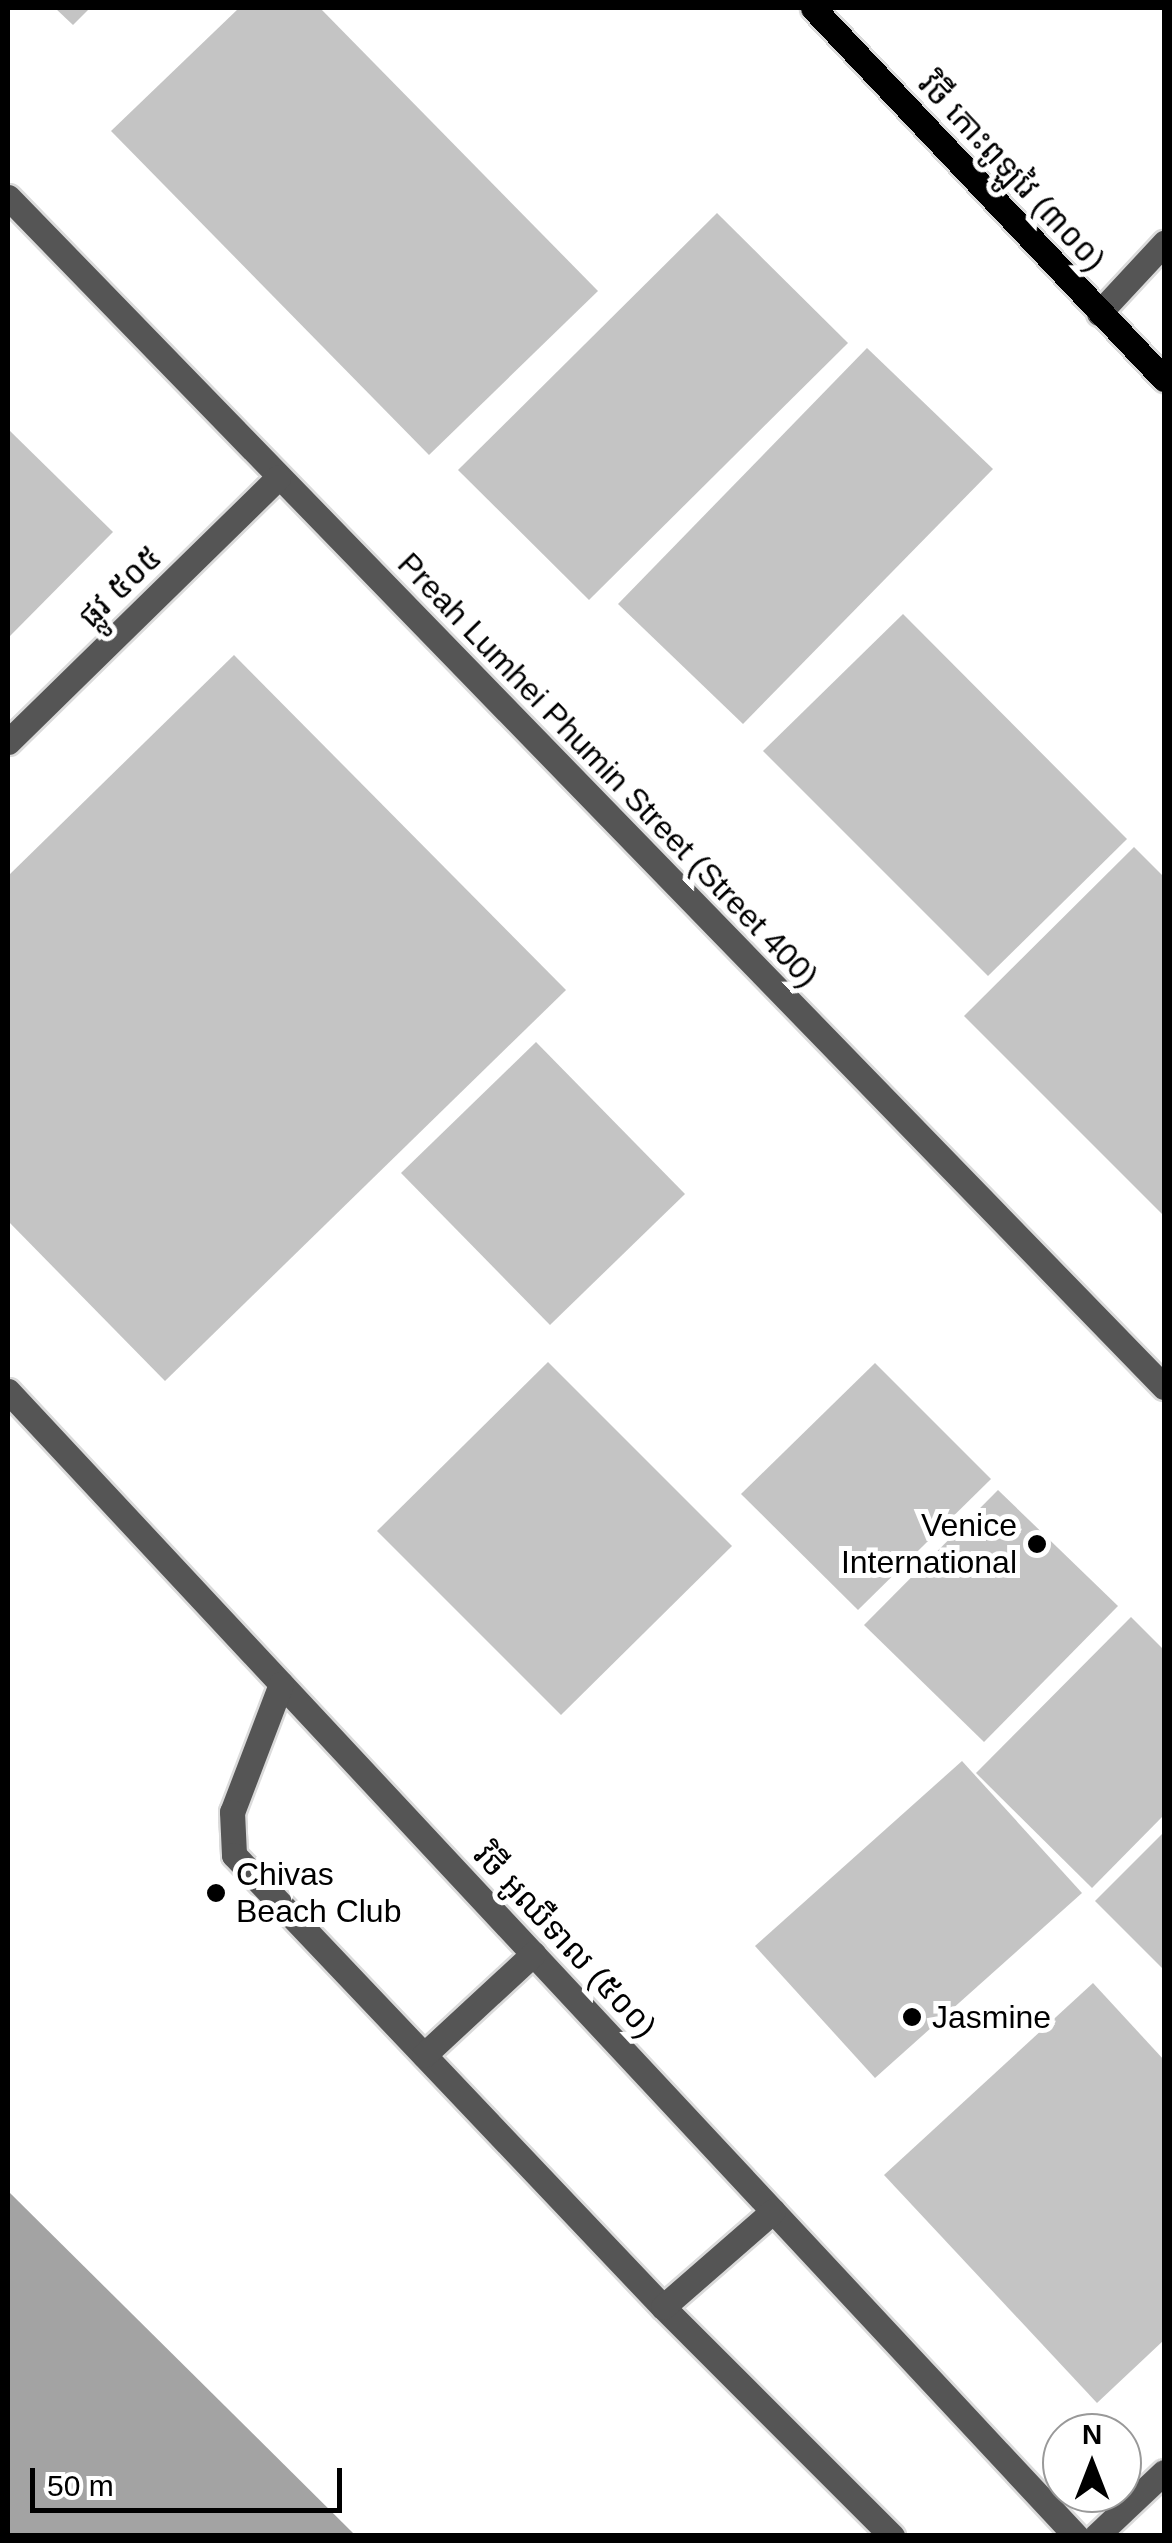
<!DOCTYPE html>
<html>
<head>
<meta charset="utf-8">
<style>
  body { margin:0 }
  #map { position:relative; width:1172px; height:2543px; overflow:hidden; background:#fff; font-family:Arial,"Noto Sans Khmer",sans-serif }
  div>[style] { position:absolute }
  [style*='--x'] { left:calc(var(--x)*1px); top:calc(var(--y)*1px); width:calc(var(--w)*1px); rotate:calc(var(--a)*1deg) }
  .water>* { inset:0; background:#a3a3a3 }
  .building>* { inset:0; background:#c4c4c4 }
  .roads { filter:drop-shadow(2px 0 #dbdbdb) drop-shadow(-2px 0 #dbdbdb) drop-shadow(0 2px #dbdbdb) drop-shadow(0 -2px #dbdbdb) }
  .minor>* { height:25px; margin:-12.5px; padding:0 12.5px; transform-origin:12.5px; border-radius:12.5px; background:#555 }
  .major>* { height:25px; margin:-12.5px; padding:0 12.5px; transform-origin:12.5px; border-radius:12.5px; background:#000 }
  .dots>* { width:28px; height:28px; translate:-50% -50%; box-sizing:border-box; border:5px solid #fff; border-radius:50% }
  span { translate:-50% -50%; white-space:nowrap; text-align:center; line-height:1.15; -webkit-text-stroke:10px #fff; paint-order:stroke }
  .street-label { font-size:32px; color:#000 }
  .poi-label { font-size:32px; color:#000 }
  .right { translate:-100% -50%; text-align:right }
  .left { translate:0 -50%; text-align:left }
  .frame { position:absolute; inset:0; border:10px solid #000; pointer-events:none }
  .north { position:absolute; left:1042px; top:2413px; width:100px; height:100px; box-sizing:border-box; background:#fff; border:2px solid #999; border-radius:50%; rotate:0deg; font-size:28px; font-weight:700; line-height:40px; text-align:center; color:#000 }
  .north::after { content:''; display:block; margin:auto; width:35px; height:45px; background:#000; clip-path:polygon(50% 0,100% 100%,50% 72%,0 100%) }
  .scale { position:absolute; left:30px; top:2468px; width:312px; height:45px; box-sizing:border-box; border:5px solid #000; border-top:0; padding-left:12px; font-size:30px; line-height:35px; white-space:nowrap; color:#000; -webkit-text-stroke:8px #fff; paint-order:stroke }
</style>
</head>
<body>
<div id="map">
  <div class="water">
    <i style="clip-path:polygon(8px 2191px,355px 2535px,8px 2535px)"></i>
  </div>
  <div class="building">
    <i style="clip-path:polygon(55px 8px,90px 8px,73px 25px)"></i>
    <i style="clip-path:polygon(239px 8px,320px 8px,598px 291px,429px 455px,111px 131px)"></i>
    <i style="clip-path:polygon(717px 213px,848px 343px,589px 600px,458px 470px)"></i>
    <i style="clip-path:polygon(867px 348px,993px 469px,743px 724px,618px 604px)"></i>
    <i style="clip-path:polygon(8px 429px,113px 532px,8px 638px)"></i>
    <i style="clip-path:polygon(903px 614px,1127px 839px,988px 976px,763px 751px)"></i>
    <i style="clip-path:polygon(234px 655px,566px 990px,165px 1381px,8px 1221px,8px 876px)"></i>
    <i style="clip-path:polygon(1134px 847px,1164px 877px,1164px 1216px,964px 1016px)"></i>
    <i style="clip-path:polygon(536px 1042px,685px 1194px,550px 1325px,401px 1173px)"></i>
    <i style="clip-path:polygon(548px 1362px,732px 1546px,561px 1715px,377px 1531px)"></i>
    <i style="clip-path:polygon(875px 1363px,991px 1479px,858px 1610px,741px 1494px)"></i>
    <i style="clip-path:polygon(998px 1490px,1118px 1606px,984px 1742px,864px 1625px)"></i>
    <i style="clip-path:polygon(1131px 1617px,1164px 1650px,1164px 1815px,1092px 1888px,976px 1773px)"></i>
    <i style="clip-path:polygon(962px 1761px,1082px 1893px,875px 2078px,755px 1946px)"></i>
    <i style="clip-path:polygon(1164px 1832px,1164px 1970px,1095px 1901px)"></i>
    <i style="clip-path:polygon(1093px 1983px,1164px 2060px,1164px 2340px,1097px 2403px,884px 2175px)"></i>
  </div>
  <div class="roads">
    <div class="minor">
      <i style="--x:8;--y:197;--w:1659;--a:45.83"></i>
      <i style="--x:1099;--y:313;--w:96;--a:-47.1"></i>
      <i style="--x:8;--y:742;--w:378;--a:-44.4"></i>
      <i style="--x:8;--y:1391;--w:1566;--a:46.99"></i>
      <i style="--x:281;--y:1684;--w:137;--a:110.9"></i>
      <i style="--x:232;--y:1812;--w:43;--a:87.3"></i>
      <i style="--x:234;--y:1855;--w:623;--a:46.5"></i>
      <i style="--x:663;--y:2307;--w:324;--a:45"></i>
      <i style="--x:424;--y:2055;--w:149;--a:-42.8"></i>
      <i style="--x:663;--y:2307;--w:146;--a:-41.1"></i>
      <i style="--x:1096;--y:2536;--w:93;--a:-43.3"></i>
    </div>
    <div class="major">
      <i style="--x:813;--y:8;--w:511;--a:46.59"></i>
    </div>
  </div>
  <div class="dots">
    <i style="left:1037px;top:1544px;background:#000"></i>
    <i style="left:216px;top:1893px;background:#000"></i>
    <i style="left:912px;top:2017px;background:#000"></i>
  </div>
  <div class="street-label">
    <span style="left:1012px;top:172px;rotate:47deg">វិថី កោះពូឡូវៃ (៣០០)</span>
    <span style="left:120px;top:587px;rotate:-44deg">ផ្លូវ ៥០៥</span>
    <span style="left:608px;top:770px;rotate:46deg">Preah Lumhei Phumin Street (Street 400)</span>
    <span style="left:565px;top:1941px;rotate:47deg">វិថី អូឈឺទាល (៥០០)</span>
  </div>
  <div class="poi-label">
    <span class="right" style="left:1017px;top:1544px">Venice<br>International</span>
    <span class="left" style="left:236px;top:1893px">Chivas<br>Beach Club</span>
    <span class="left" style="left:932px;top:2017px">Jasmine</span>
  </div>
  <div class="frame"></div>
  <div class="north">N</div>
  <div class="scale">50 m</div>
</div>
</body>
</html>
